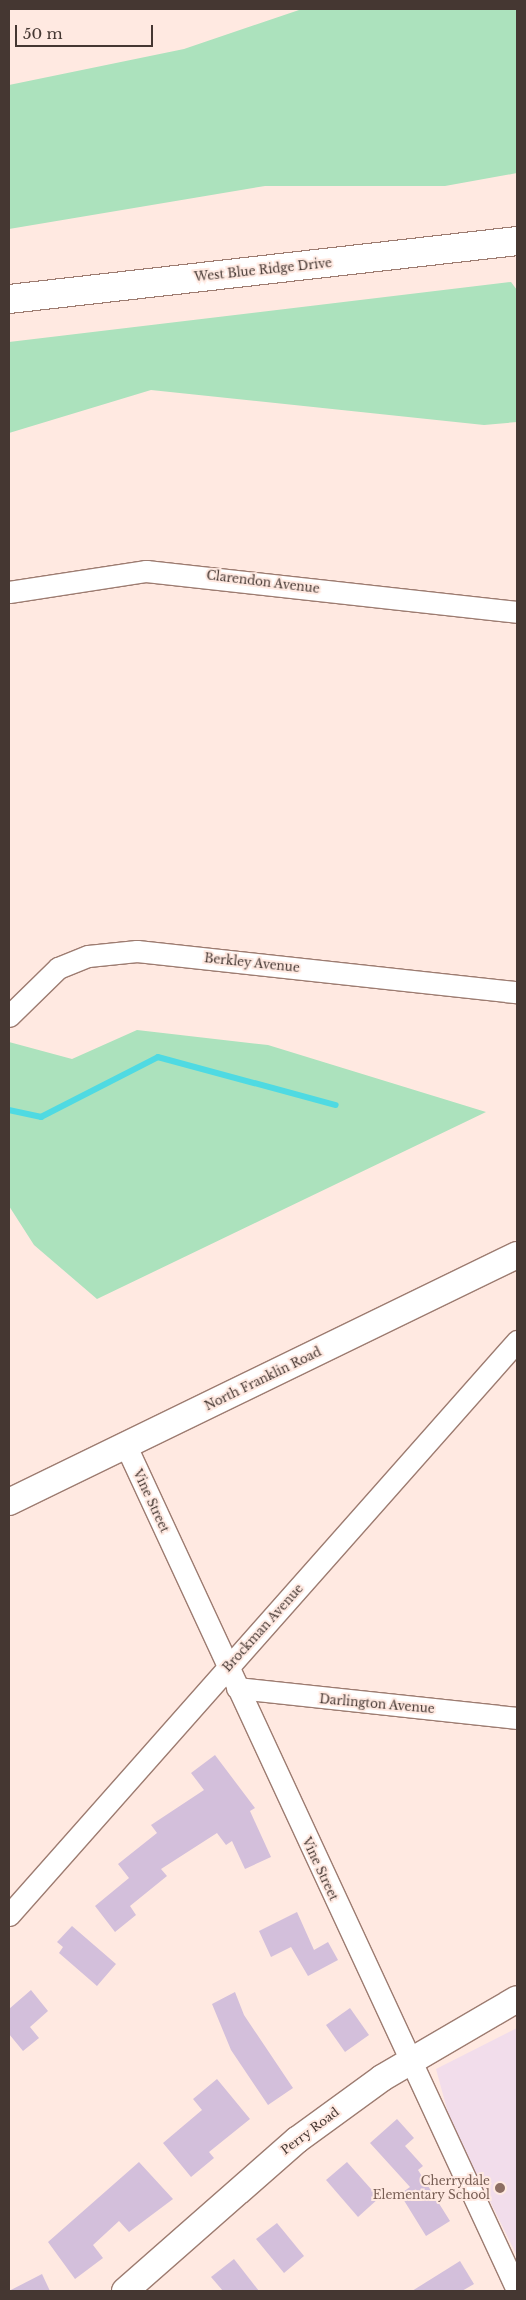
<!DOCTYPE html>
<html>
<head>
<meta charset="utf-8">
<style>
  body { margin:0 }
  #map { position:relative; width:526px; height:2300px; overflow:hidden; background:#ffe9e1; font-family:"Libre Baskerville",serif }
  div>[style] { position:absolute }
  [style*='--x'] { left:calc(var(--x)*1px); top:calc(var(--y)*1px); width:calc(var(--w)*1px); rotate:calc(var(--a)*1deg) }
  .education>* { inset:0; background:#f2ddeb }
  .green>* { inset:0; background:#ace2bd }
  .stream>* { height:5.5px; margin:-2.75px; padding:0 2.75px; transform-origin:2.75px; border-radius:2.75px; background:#4fdae2 }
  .building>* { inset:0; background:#d3bfdb }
  .roads { filter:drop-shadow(1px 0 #9d7c71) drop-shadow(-1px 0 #9d7c71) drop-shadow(0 1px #9d7c71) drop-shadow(0 -1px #9d7c71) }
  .minor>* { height:21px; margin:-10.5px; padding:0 10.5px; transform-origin:10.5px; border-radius:10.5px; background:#fff }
  .tertiary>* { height:26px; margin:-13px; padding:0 13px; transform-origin:13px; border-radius:13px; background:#fff }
  .secondary>* { height:28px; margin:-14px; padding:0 14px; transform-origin:14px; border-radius:14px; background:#fff }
  .dots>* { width:14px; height:14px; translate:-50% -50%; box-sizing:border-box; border:2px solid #ffe9e1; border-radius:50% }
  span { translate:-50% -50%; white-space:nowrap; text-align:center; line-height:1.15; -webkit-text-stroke:4px #ffe9e1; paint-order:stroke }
  .street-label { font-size:12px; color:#453732 }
  .education-label { font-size:12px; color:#785e54 }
  .right { translate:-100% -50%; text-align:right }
  .frame { position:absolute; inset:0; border:10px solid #453732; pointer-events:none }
  .scale { position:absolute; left:15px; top:25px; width:138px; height:22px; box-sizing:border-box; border:2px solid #453732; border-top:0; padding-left:6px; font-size:15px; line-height:18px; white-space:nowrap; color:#453732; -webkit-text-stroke:4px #ffe9e1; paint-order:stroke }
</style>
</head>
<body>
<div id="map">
  <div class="education">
    <i style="clip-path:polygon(517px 2028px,517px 2256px,450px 2120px,436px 2069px)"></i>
  </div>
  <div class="green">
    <i style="clip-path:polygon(302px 9px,517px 9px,517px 173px,445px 186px,265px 186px,9px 229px,9px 85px,184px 49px)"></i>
    <i style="clip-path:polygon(511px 282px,517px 290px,517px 422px,484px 425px,151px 390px,9px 433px,9px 342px)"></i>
    <i style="clip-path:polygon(137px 1030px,268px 1045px,486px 1112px,97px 1299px,34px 1245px,9px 1206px,9px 1042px,72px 1059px)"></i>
  </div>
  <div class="stream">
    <i style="--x:9;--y:1110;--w:33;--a:12"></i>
    <i style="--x:41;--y:1117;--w:131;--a:-27.1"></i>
    <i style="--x:158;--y:1057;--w:184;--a:15.1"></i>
  </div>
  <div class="building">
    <i style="clip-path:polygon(215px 1755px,255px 1808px,250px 1811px,271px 1857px,245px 1869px,232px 1841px,226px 1845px,217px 1833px,161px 1869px,167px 1876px,130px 1906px,136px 1915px,115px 1932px,95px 1906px,129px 1878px,118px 1864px,157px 1833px,151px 1825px,204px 1790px,191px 1773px)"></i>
    <i style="clip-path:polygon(297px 1912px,314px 1950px,328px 1942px,338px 1960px,308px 1976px,291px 1947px,271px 1957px,259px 1931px)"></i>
    <i style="clip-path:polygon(72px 1926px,116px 1964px,97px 1986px,59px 1953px,63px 1947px,57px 1942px)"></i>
    <i style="clip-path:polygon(31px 1990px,48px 2011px,30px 2027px,39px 2038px,23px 2051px,9px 2034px,9px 2009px)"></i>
    <i style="clip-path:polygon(235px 1992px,244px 2015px,293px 2088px,268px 2105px,231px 2050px,212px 2004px)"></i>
    <i style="clip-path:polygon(350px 2008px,369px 2035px,345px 2052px,326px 2025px)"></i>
    <i style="clip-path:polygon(217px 2079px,250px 2119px,209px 2152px,214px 2158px,191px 2177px,163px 2143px,202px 2110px,193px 2099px)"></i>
    <i style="clip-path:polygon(397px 2119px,414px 2138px,405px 2146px,423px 2166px,418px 2170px,450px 2221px,426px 2236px,400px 2194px,410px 2187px,370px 2143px)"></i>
    <i style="clip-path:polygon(139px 2162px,173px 2199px,129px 2232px,119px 2221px,93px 2245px,103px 2258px,75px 2279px,48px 2242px)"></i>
    <i style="clip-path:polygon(347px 2162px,379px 2198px,358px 2217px,326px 2180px)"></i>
    <i style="clip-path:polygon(277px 2223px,304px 2256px,284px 2273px,256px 2239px)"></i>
    <i style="clip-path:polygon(234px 2259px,259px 2291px,223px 2291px,211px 2277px)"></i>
    <i style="clip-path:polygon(460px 2261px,474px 2284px,462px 2291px,412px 2291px)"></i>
    <i style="clip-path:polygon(42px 2274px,50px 2291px,9px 2291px)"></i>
  </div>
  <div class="roads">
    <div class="minor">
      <i style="--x:9;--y:592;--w:139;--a:-8.7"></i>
      <i style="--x:146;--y:571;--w:373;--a:6.3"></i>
      <i style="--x:9;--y:1016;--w:69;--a:-44.4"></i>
      <i style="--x:58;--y:968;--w:32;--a:-22"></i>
      <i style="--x:88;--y:956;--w:49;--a:-5.8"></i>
      <i style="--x:137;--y:951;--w:382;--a:6.2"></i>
      <i style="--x:126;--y:1446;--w:930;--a:65.14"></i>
      <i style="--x:237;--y:1688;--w:282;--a:6.1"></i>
      <i style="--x:9;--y:1915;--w:767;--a:-48.49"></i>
    </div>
    <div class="tertiary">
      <i style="--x:9;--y:1502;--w:565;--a:-25.93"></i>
      <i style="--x:125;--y:2291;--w:229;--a:-41.3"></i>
      <i style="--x:297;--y:2140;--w:105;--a:-36.1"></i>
      <i style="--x:382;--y:2078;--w:156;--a:-30.3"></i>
    </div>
    <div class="secondary">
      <i style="--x:9;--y:299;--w:511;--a:-6.51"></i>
    </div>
  </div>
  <div class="dots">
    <i style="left:500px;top:2188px;background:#8d6e63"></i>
  </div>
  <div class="street-label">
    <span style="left:263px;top:270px;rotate:-6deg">West Blue Ridge Drive</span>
    <span style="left:263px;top:582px;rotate:7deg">Clarendon Avenue</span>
    <span style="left:252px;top:963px;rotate:6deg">Berkley Avenue</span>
    <span style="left:263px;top:1379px;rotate:-26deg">North Franklin Road</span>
    <span style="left:151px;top:1501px;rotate:65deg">Vine Street</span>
    <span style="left:263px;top:1628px;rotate:-48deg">Brockman Avenue</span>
    <span style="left:377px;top:1704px;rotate:5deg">Darlington Avenue</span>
    <span style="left:320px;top:1869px;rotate:65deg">Vine Street</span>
    <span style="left:310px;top:2131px;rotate:-37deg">Perry Road</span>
  </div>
  <div class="education-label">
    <span class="right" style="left:490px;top:2188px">Cherrydale<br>Elementary School</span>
  </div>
  <div class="frame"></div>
  <div class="scale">50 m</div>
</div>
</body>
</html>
